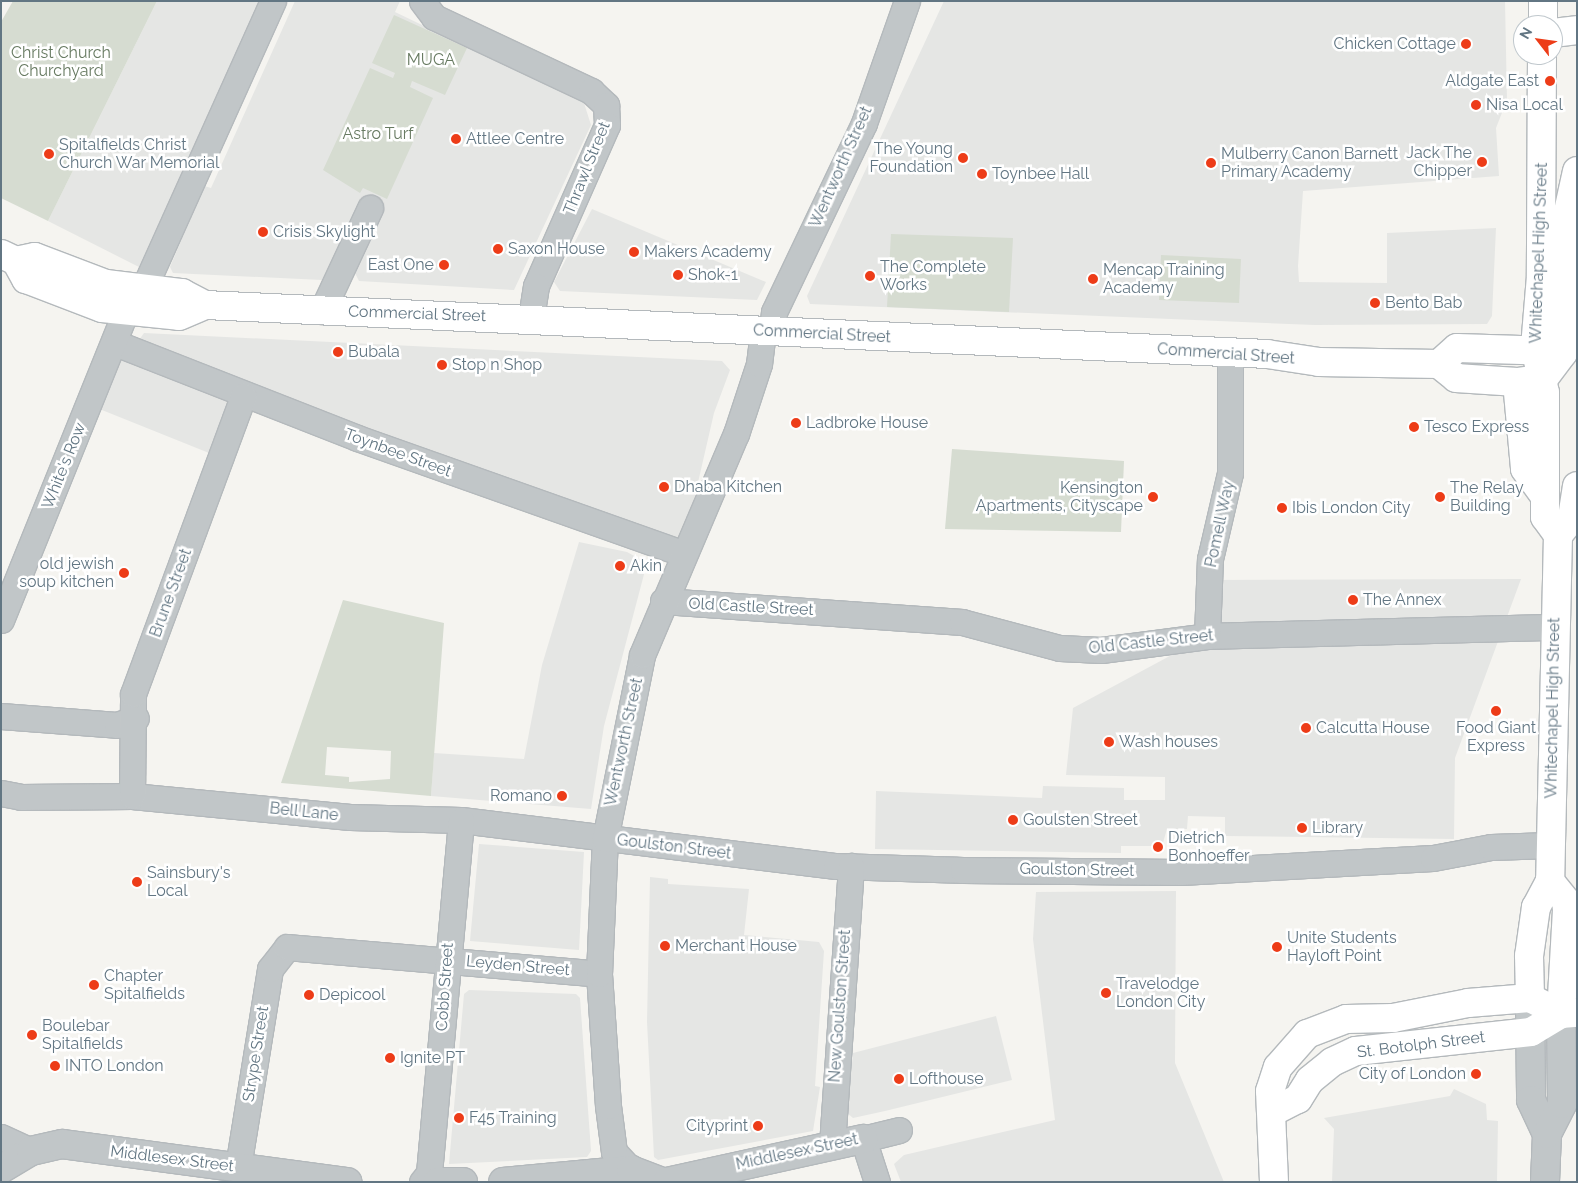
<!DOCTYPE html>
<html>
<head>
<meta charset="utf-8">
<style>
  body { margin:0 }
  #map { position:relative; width:1578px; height:1183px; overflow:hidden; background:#f5f4f0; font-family:Raleway,sans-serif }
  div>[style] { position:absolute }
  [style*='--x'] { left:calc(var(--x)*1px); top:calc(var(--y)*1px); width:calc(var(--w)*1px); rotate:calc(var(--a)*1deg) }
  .built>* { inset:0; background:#e5e6e4 }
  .green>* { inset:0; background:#d6dcd1 }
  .roads { filter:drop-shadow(1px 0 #b4b9bc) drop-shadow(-1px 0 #b4b9bc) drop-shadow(0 1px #b4b9bc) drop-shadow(0 -1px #b4b9bc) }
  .minor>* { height:25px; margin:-12.5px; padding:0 12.5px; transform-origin:12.5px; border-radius:12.5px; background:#c1c6c8 }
  .tertiary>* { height:28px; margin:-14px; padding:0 14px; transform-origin:14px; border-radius:14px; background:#c1c6c8 }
  .primary>* { height:28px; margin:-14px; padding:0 14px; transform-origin:14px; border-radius:14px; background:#fff }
  .trunk>* { height:28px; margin:-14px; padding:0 14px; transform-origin:14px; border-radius:14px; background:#fff }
  .dots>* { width:14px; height:14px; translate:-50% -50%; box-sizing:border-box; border:2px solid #fff; border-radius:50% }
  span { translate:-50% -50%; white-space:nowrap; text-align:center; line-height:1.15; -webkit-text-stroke:5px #fff; paint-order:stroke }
  .poi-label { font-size:16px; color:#627683 }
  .right { translate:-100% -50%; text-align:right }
  .left { translate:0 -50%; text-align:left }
  .park-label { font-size:16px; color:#677a61 }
  .street-label { font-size:16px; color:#627683 }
  .frame { position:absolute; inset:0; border:2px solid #627683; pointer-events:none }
  .north { position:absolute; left:1513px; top:15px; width:50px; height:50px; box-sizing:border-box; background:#fff; border:1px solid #c0c8cd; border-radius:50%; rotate:300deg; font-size:14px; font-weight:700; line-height:20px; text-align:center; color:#627683 }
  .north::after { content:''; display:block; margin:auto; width:18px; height:22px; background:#ed3c18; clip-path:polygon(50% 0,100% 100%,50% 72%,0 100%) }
</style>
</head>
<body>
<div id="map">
  <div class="built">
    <i style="clip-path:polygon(157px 1px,260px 1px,139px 267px,48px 221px)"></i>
    <i style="clip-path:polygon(295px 1px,400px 1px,395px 12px,584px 103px,591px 125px,514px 290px,359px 281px,355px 273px,382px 210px,359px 205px,322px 280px,173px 273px,170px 267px,204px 186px,211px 188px)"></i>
    <i style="clip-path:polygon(944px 1px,1505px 1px,1507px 100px,1496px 128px,1499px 176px,1303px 191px,1298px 266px,1299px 282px,1387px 283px,1387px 233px,1496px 228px,1492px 316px,1487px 324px,1315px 325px,810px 304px,807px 296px)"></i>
    <i style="clip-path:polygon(592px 209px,766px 282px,757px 300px,560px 291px,554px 282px)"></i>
    <i style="clip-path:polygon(144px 333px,722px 361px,730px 370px,714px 413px,685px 539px,667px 541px,415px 455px,139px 340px)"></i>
    <i style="clip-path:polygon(124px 355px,226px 400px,229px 409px,214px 455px,92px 406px,113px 358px)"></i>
    <i style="clip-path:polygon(579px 542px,627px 552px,647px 563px,604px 726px,591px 809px,431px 796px,434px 753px,524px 759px,542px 665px)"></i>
    <i style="clip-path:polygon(1521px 579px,1455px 758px,1454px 839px,1225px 836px,1225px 817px,1188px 816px,1187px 829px,1167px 829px,1162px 846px,1121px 846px,1121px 853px,875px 849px,876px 791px,1042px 798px,1043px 786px,1124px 788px,1124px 800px,1165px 800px,1165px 777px,1066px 775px,1073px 708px,1207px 636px,1209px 580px)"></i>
    <i style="clip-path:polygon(479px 844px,584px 852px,579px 950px,470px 941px)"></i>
    <i style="clip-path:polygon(650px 877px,668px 879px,668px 884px,749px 889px,744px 935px,819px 942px,824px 951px,815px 1086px,820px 1087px,813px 1131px,658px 1160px,654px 1157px,647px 1022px)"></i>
    <i style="clip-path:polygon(1176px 891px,1175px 1063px,1224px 1182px,901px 1182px,894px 1164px,904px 1155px,1055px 1120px,1033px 939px,1036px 892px)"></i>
    <i style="clip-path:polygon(469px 990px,576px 994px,580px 998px,591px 1151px,587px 1157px,449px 1164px,464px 994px)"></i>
    <i style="clip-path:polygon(996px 1016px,1012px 1080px,885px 1111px,853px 1118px,847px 1113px,853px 1053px)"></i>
    <i style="clip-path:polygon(1454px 1089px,1486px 1104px,1487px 1120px,1498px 1121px,1497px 1182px,1332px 1182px,1334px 1129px,1324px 1118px,1450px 1096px)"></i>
  </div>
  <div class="green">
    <i style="clip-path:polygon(13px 1px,157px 1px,48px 221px,1px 198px,1px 22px)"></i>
    <i style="clip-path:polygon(394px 15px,467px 48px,445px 95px,412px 81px,410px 87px,433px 98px,387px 199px,363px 188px,360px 193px,323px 170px,370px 68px,393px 78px,395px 73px,372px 63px)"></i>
    <i style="clip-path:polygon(891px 234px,1013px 238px,1009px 312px,887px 307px)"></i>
    <i style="clip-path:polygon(1161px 255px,1241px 259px,1239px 303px,1159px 300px)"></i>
    <i style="clip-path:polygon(952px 449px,1124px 461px,1121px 532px,945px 529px)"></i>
    <i style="clip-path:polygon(evenodd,343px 600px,444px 623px,431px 796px,281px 783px,343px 600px,327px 747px,391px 751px,390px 779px,349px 782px,349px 777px,325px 775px,327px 747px)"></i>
  </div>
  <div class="roads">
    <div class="minor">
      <i style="--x:422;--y:1;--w:20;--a:53"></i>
      <i style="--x:434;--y:17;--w:174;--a:25.2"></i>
      <i style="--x:591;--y:91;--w:21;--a:43"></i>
      <i style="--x:606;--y:105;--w:20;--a:87"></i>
      <i style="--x:607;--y:125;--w:176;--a:113.8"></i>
      <i style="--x:536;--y:286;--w:33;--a:99"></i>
      <i style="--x:143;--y:290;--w:317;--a:-65.8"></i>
      <i style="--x:322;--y:311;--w:114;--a:-65"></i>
      <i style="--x:772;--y:331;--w:19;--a:-84"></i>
      <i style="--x:774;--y:312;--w:209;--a:-64.5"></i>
      <i style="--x:864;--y:123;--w:129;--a:-70.6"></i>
      <i style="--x:115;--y:343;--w:260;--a:21.4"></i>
      <i style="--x:357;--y:438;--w:347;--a:19.5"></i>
      <i style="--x:663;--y:601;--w:300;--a:4"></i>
      <i style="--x:962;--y:622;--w:101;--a:14.9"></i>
      <i style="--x:1060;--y:648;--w:41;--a:2.8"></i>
      <i style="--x:1101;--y:650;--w:107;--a:-7.5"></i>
      <i style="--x:1207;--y:636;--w:347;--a:-1.5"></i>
      <i style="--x:1;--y:620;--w:333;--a:-68"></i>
      <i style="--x:1207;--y:636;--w:77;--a:-87.8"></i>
      <i style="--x:1210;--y:559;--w:88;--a:-76.9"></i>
      <i style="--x:1230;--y:473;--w:120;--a:-90"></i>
      <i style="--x:1;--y:716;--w:116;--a:4.4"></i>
      <i style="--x:117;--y:725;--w:20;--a:-20"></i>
      <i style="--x:1;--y:793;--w:20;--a:11"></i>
      <i style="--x:21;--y:797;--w:111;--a:-0.5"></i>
      <i style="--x:132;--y:796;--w:219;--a:5.5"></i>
      <i style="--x:350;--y:817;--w:111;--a:1.5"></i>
      <i style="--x:461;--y:820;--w:378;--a:7"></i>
      <i style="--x:836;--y:866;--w:127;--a:1.8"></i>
      <i style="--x:963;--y:870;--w:218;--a:0.5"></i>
      <i style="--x:1181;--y:872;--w:252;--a:-3.2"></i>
      <i style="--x:1433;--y:858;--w:59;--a:-10.7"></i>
      <i style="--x:1491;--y:847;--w:59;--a:-1.9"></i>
      <i style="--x:132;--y:796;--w:102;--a:-89.4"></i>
      <i style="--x:133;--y:694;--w:318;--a:-69.7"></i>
      <i style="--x:1;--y:1137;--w:33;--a:25"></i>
      <i style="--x:832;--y:1145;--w:280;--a:-86.1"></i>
      <i style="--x:238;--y:1167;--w:201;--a:-80.8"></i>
      <i style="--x:270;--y:969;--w:28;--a:-52"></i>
      <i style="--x:287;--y:947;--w:313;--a:4.9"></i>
      <i style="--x:631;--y:1170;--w:25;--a:-133"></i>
      <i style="--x:614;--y:1152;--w:46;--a:-97.4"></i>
      <i style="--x:608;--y:1106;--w:132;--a:-93.9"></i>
      <i style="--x:599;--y:974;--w:135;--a:-87.5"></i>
      <i style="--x:605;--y:839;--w:188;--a:-78.6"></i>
      <i style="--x:642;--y:655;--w:240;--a:-67"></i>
      <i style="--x:736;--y:434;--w:74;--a:-71.8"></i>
      <i style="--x:759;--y:364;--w:33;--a:-83"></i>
      <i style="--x:422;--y:1182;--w:11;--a:-52"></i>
      <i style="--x:429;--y:1173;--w:354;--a:-84.8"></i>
      <i style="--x:877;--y:1182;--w:45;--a:-108"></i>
      <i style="--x:863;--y:1139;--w:37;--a:-14"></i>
    </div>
    <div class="tertiary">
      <i style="--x:1530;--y:998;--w:102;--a:89.4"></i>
      <i style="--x:1531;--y:1100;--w:38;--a:65"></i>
      <i style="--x:1547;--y:1134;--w:48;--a:92.4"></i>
      <i style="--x:1547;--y:1134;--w:34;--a:-63"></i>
      <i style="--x:1562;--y:1104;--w:90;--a:-90.6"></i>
      <i style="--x:1;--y:1169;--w:35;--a:-31"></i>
      <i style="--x:31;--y:1151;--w:32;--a:-13"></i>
      <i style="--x:62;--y:1144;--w:288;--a:7.6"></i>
      <i style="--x:438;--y:1182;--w:25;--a:0"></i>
      <i style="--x:503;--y:1182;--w:129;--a:-5.4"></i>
      <i style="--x:631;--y:1170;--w:33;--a:21"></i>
      <i style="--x:667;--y:1182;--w:201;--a:-12.4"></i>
    </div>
    <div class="primary">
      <i style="--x:1272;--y:1112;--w:29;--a:-27"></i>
      <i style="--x:1298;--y:1099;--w:22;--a:-58"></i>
      <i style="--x:1310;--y:1080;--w:28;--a:-39"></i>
      <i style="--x:1332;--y:1062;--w:26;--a:-25"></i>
      <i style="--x:1356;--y:1051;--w:176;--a:-6.2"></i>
      <i style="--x:1531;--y:1032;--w:35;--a:-31"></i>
      <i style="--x:1561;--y:1014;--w:104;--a:-86.7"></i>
      <i style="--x:1567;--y:910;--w:9;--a:-96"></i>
      <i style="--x:1566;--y:901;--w:26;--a:-129"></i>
      <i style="--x:1274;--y:1182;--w:91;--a:-92.5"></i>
      <i style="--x:1270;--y:1091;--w:25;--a:-72"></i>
      <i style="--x:1278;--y:1067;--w:44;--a:-48.7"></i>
      <i style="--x:1307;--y:1034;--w:42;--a:-21"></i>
      <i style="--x:1346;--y:1019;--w:47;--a:-1.2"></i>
      <i style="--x:1393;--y:1018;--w:76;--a:-11.3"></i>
      <i style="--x:1468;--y:1003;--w:62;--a:-4.6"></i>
    </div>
    <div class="trunk">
      <i style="--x:1543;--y:25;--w:24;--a:-90"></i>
      <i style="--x:1553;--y:33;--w:24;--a:-7"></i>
      <i style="--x:1542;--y:55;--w:221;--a:90.3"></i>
      <i style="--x:1541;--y:276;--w:71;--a:94.8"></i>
      <i style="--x:1535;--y:347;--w:47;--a:77.7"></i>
      <i style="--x:1545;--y:393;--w:124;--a:90"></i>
      <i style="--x:1545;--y:517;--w:22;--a:54"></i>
      <i style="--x:1;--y:254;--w:17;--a:25"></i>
      <i style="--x:16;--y:261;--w:21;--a:61"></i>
      <i style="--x:26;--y:279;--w:81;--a:20.9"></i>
      <i style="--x:102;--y:308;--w:77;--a:5.9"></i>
      <i style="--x:179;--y:316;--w:28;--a:-23"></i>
      <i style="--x:16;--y:261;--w:19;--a:-12"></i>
      <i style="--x:35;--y:257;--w:76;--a:20.8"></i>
      <i style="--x:106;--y:284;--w:77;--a:6.8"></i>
      <i style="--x:182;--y:293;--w:26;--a:28"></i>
      <i style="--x:205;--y:305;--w:1063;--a:2.64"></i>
      <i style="--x:1267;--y:354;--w:53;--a:8.7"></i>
      <i style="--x:1319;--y:362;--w:120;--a:1"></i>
      <i style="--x:1439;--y:364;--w:22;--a:39"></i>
      <i style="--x:1456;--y:378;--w:61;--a:3.8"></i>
      <i style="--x:1517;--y:382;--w:27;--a:-8"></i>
      <i style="--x:1439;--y:364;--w:24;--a:-42"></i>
      <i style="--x:1457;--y:348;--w:96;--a:1.8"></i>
      <i style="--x:1544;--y:378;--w:31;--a:-53"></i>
      <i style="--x:1563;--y:353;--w:141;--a:-88"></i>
      <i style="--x:1568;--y:212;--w:42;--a:-77.6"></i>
      <i style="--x:1517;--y:382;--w:87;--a:84.7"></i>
      <i style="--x:1525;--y:469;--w:34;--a:54"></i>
      <i style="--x:1577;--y:486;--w:32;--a:99"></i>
      <i style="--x:1572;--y:518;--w:22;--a:129"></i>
      <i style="--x:1558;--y:535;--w:346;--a:91.3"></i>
      <i style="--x:1550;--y:881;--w:30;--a:118"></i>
      <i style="--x:1536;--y:907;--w:49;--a:98.1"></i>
      <i style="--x:1529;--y:956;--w:42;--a:88.6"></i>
      <i style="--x:1530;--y:998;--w:35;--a:27"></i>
      <i style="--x:1561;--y:1014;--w:16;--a:-4"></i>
    </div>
  </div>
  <div class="dots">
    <i style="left:1466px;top:44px;background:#ed3c18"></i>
    <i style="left:1550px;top:81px;background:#ed3c18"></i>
    <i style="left:1476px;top:105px;background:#ed3c18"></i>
    <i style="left:456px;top:139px;background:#ed3c18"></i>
    <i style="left:49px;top:154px;background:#ed3c18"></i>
    <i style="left:963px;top:158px;background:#ed3c18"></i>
    <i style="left:1482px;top:162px;background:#ed3c18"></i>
    <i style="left:1211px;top:163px;background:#ed3c18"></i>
    <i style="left:982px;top:174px;background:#ed3c18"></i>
    <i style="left:263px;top:232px;background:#ed3c18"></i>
    <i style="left:498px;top:249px;background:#ed3c18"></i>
    <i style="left:634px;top:252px;background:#ed3c18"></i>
    <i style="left:444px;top:265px;background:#ed3c18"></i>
    <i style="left:678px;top:275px;background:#ed3c18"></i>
    <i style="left:870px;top:276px;background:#ed3c18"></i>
    <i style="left:1093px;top:279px;background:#ed3c18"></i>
    <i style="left:1375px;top:303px;background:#ed3c18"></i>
    <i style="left:338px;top:352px;background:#ed3c18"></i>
    <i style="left:442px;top:365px;background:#ed3c18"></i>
    <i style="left:796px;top:423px;background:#ed3c18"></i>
    <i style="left:1414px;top:427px;background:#ed3c18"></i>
    <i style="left:664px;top:487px;background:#ed3c18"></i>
    <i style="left:1153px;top:497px;background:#ed3c18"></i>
    <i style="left:1440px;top:497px;background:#ed3c18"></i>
    <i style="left:1282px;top:508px;background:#ed3c18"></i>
    <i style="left:620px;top:566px;background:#ed3c18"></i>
    <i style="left:124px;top:573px;background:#ed3c18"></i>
    <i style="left:1353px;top:600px;background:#ed3c18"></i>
    <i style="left:1496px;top:711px;background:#ed3c18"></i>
    <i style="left:1306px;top:728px;background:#ed3c18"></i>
    <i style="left:1109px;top:742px;background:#ed3c18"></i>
    <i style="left:562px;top:796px;background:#ed3c18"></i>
    <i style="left:1013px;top:820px;background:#ed3c18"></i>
    <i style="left:1302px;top:828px;background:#ed3c18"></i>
    <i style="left:1158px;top:847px;background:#ed3c18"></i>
    <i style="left:137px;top:882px;background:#ed3c18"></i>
    <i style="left:665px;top:946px;background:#ed3c18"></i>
    <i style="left:1277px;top:947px;background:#ed3c18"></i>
    <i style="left:94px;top:985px;background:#ed3c18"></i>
    <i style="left:1106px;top:993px;background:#ed3c18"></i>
    <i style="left:309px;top:995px;background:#ed3c18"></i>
    <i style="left:32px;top:1035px;background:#ed3c18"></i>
    <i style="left:390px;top:1058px;background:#ed3c18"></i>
    <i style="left:55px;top:1066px;background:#ed3c18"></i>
    <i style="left:1476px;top:1074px;background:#ed3c18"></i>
    <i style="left:899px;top:1079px;background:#ed3c18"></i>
    <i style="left:459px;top:1118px;background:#ed3c18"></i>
    <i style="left:758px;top:1126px;background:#ed3c18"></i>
  </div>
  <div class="poi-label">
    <span class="right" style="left:1456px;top:44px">Chicken Cottage</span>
    <span class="right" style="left:1539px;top:81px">Aldgate East</span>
    <span class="left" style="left:1486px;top:105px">Nisa Local</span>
    <span class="left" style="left:466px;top:139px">Attlee Centre</span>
    <span class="left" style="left:59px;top:154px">Spitalfields Christ<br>Church War Memorial</span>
    <span class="right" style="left:953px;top:158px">The Young<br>Foundation</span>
    <span class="right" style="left:1472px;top:162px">Jack The<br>Chipper</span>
    <span class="left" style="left:1221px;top:163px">Mulberry Canon Barnett<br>Primary Academy</span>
    <span class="left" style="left:992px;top:174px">Toynbee Hall</span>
    <span class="left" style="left:273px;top:232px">Crisis Skylight</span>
    <span class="left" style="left:508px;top:249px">Saxon House</span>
    <span class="left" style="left:644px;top:252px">Makers Academy</span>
    <span class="right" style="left:434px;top:265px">East One</span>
    <span class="left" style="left:880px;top:276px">The Complete<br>Works</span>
    <span class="left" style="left:1103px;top:279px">Mencap Training<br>Academy</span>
    <span class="left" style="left:688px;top:275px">Shok-1</span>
    <span class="left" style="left:1385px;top:303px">Bento Bab</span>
    <span class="left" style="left:348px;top:352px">Bubala</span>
    <span class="left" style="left:452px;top:365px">Stop n Shop</span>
    <span class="left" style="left:806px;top:423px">Ladbroke House</span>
    <span class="left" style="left:1424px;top:427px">Tesco Express</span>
    <span class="left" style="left:674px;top:487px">Dhaba Kitchen</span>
    <span class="right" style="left:1143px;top:497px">Kensington<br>Apartments, Cityscape</span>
    <span class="left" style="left:1450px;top:497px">The Relay<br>Building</span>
    <span class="left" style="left:1292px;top:508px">Ibis London City</span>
    <span class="right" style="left:114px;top:573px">old jewish<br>soup kitchen</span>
    <span class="left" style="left:630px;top:566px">Akin</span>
    <span class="left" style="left:1363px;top:600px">The Annex</span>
    <span class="left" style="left:1316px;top:728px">Calcutta House</span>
    <span style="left:1496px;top:737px">Food Giant<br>Express</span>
    <span class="left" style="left:1119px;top:742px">Wash houses</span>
    <span class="right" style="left:552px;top:796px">Romano</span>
    <span class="left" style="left:1023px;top:820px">Goulsten Street</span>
    <span class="left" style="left:1312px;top:828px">Library</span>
    <span class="left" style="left:1168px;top:847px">Dietrich<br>Bonhoeffer</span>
    <span class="left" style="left:147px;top:882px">Sainsbury's<br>Local</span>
    <span class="left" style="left:1287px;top:947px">Unite Students<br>Hayloft Point</span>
    <span class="left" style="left:675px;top:946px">Merchant House</span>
    <span class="left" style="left:104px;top:985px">Chapter<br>Spitalfields</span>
    <span class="left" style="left:1116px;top:993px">Travelodge<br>London City</span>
    <span class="left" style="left:319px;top:995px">Depicool</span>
    <span class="left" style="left:42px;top:1035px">Boulebar<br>Spitalfields</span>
    <span class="left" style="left:400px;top:1058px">Ignite PT</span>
    <span class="left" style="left:65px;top:1066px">INTO London</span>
    <span class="right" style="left:1466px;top:1074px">City of London</span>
    <span class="left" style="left:909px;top:1079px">Lofthouse</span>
    <span class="left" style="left:469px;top:1118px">F45 Training</span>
    <span class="right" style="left:748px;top:1126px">Cityprint</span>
  </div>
  <div class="park-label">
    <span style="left:61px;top:62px">Christ Church<br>Churchyard</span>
    <span style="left:431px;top:60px">MUGA</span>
    <span style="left:378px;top:134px">Astro Turf</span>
  </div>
  <div class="street-label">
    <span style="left:841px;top:167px;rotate:-66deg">Wentworth Street</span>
    <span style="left:587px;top:168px;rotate:-68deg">Thrawl Street</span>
    <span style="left:1539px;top:253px;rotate:-88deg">Whitechapel High Street</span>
    <span style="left:417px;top:314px;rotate:2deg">Commercial Street</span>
    <span style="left:822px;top:334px;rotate:3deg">Commercial Street</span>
    <span style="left:1226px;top:354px;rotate:4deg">Commercial Street</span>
    <span style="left:398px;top:453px;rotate:20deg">Toynbee Street</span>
    <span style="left:64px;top:466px;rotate:-68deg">White's Row</span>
    <span style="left:1220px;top:524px;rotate:-78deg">Pomell Way</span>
    <span style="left:171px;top:593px;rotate:-70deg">Brune Street</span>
    <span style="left:751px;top:607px;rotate:3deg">Old Castle Street</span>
    <span style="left:1151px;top:642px;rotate:-6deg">Old Castle Street</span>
    <span style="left:1553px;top:708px;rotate:-89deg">Whitechapel High Street</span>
    <span style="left:624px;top:742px;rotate:-78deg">Wentworth Street</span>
    <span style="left:304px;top:812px;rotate:6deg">Bell Lane</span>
    <span style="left:674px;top:847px;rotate:7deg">Goulston Street</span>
    <span style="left:1077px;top:870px;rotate:1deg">Goulston Street</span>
    <span style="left:518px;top:966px;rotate:5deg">Leyden Street</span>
    <span style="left:445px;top:987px;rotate:-86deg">Cobb Street</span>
    <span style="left:840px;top:1006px;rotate:-86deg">New Goulston Street</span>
    <span style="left:1421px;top:1045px;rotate:-7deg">St. Botolph Street</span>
    <span style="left:256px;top:1054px;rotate:-81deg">Strype Street</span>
    <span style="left:797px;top:1152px;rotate:-12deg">Middlesex Street</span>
    <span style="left:172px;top:1159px;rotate:7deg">Middlesex Street</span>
  </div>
  <div class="frame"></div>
  <div class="north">N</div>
</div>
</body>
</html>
